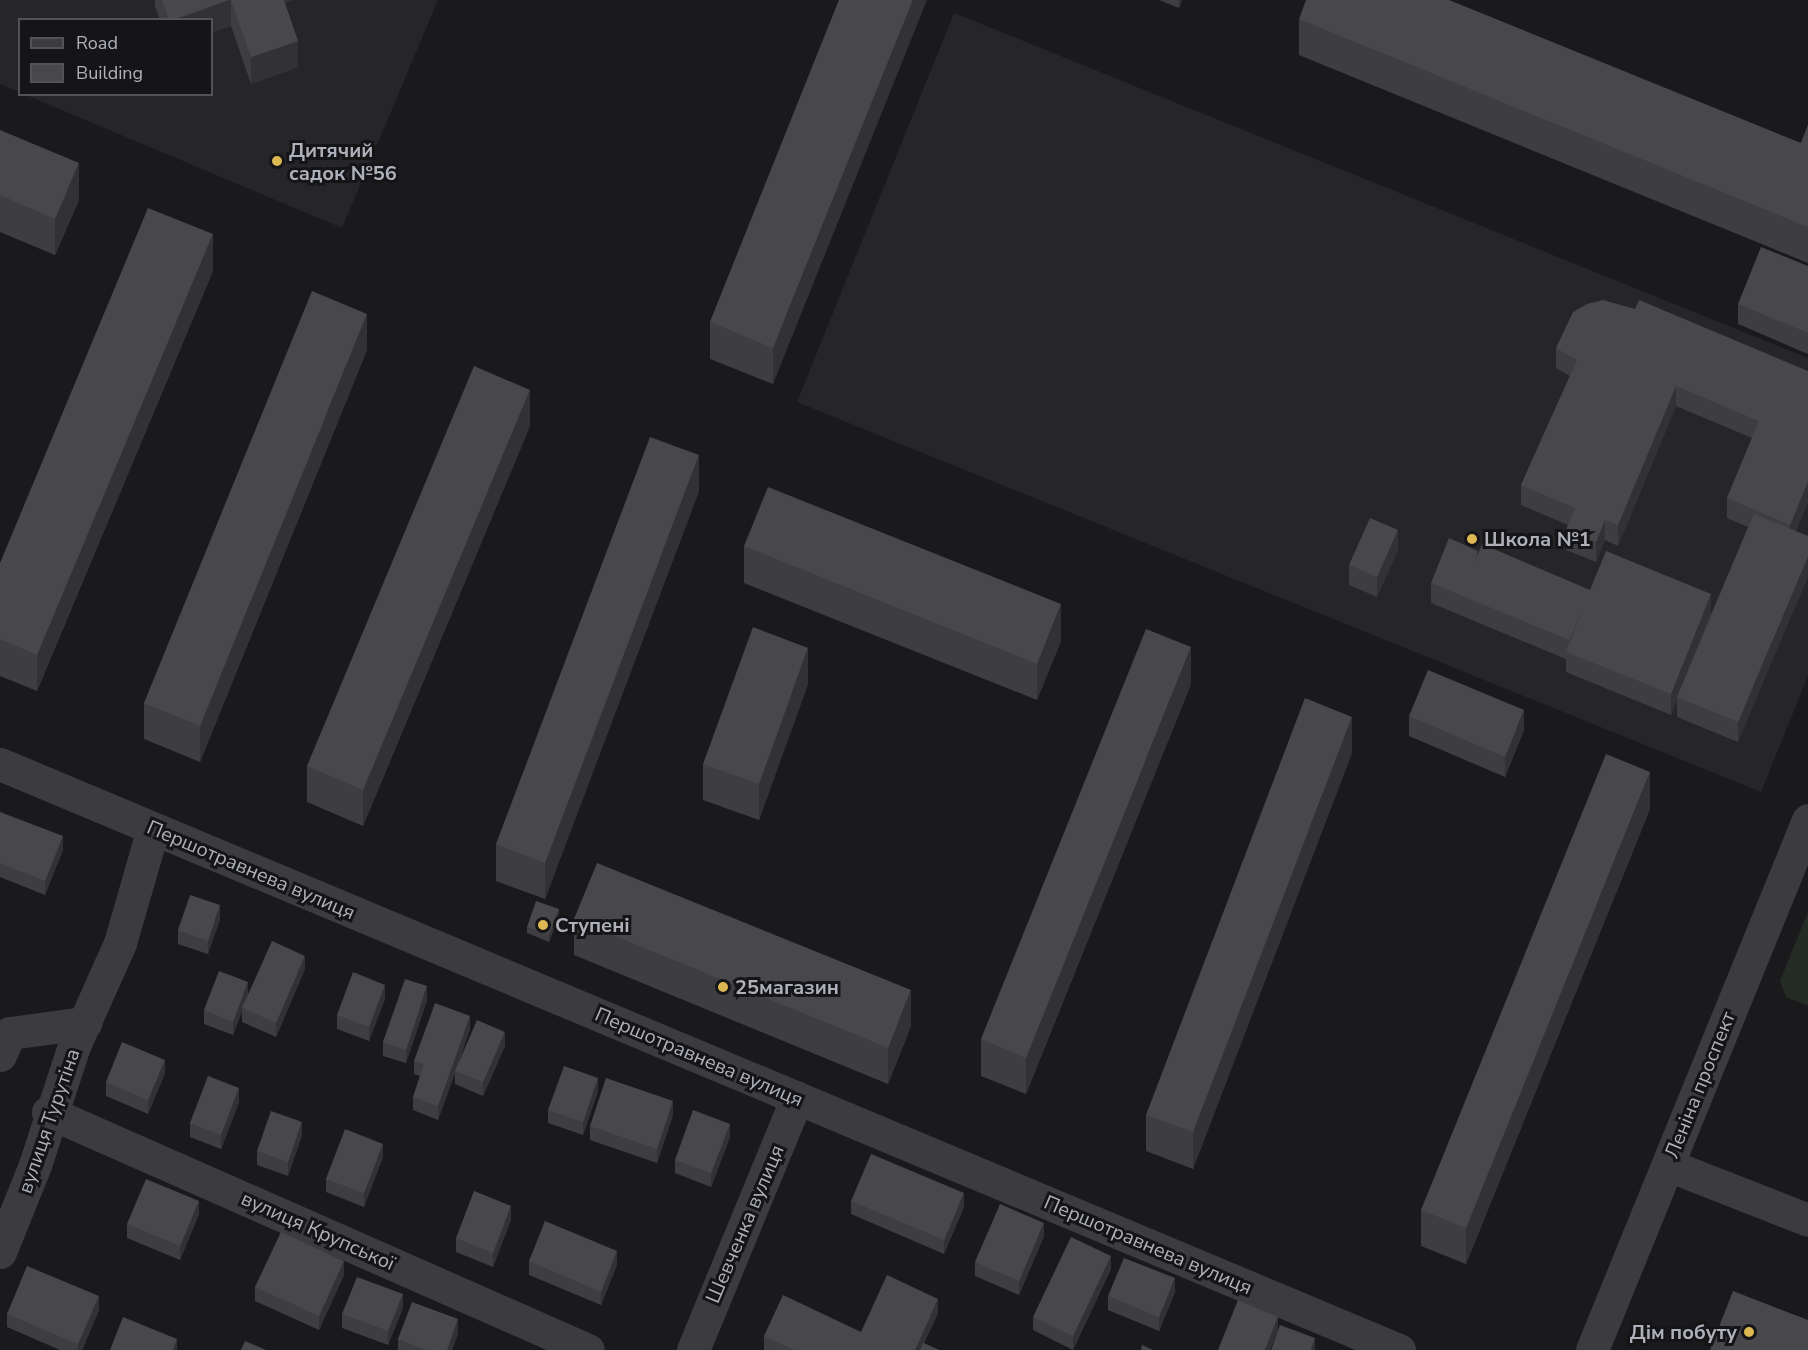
<!DOCTYPE html>
<html>
<head>
<meta charset="utf-8">
<style>
  body { margin:0 }
  #map { position:relative; width:1808px; height:1350px; overflow:hidden; background:#1a1a1c; font-family:"Nunito Sans",sans-serif }
  div>[style] { position:absolute }
  [style*='--x'] { left:calc(var(--x)*1px); top:calc(var(--y)*1px); width:calc(var(--w)*1px); rotate:calc(var(--a)*1deg) }
  .built>* { inset:0; background:#262629 }
  .green>* { inset:0; background:#252c26 }
  .minor>* { height:33px; margin:-16.5px; padding:0 16.5px; transform-origin:16.5px; border-radius:16.5px; background:#3c3c40 }
  .tertiary>* { height:33px; margin:-16.5px; padding:0 16.5px; transform-origin:16.5px; border-radius:16.5px; background:#3c3c40 }
  .wall>* { inset:0; background:#3e3d41 }
  .shaded-wall>* { inset:0; background:#323235 }
  .building>* { inset:0; background:#48474c }
  .dots>* { width:16px; height:16px; translate:-50% -50%; box-sizing:border-box; border:3px solid #151517; border-radius:50% }
  span { translate:-50% -50%; white-space:nowrap; text-align:center; line-height:1.15; -webkit-text-stroke:6px #151517; paint-order:stroke }
  .poi-label { font-size:20px; color:#aeb1ba; font-weight:700 }
  .left { translate:0 -50%; text-align:left }
  .right { translate:-100% -50%; text-align:right }
  .street-label { font-size:20px; color:#aeb1ba }
  .legend { position:absolute; left:18px; top:18px; width:195px; height:78px; box-sizing:border-box; background:#151517; border:2px solid #525358; margin:0; padding:8px 10px; list-style:none; font-size:18px; color:#aeb1ba }
  .legend li { display:flex; align-items:center; gap:12px; height:30px }
  .legend b { width:30px; border:2px solid #525358 }
</style>
</head>
<body>
<div id="map">
  <div class="built">
    <i style="clip-path:polygon(0 0,438px 0,342px 228px,26px 95px,212px 94px,212px 20px,20px 20px,19px 92px,0 84px)"></i>
    <i style="clip-path:polygon(954px 13px,1808px 358px,1808px 676px,1761px 792px,797px 402px)"></i>
  </div>
  <div class="green">
    <i style="clip-path:polygon(1808px 912px,1808px 1006px,1786px 997px,1780px 981px)"></i>
  </div>
  <div class="minor">
    <i style="--x:0;--y:764;--w:1517;--a:22.73"></i>
    <i style="--x:0;--y:1055;--w:24;--a:-66"></i>
    <i style="--x:10;--y:1033;--w:76;--a:-7.6"></i>
    <i style="--x:48;--y:1112;--w:590;--a:23.79"></i>
    <i style="--x:1668;--y:1165;--w:150;--a:21.4"></i>
    <i style="--x:0;--y:1252;--w:94;--a:-68.1"></i>
    <i style="--x:35;--y:1165;--w:125;--a:-71.9"></i>
    <i style="--x:74;--y:1046;--w:113;--a:-65.9"></i>
    <i style="--x:120;--y:943;--w:119;--a:-73.9"></i>
    <i style="--x:693;--y:1350;--w:273;--a:-67.6"></i>
  </div>
  <div class="tertiary">
    <i style="--x:1592;--y:1350;--w:572;--a:-67.83"></i>
  </div>
  <div class="wall">
    <i style="clip-path:polygon(155px 0,294px 0,285px 3px,298px 67px,251px 84px,231px 26px,212px 32px,212px 20px,160px 20px,155px 6px)"></i>
    <i style="clip-path:polygon(839px 0,773px 384px,710px 359px,710px 322px)"></i>
    <i style="clip-path:polygon(1159px 0,1182px 0,1179px 8px)"></i>
    <i style="clip-path:polygon(1299px 19px,1801px 143px,1808px 125px,1808px 263px,1299px 55px)"></i>
    <i style="clip-path:polygon(0 130px,79px 200px,55px 255px,0 232px)"></i>
    <i style="clip-path:polygon(1808px 266px,1808px 354px,1738px 324px,1738px 304px)"></i>
    <i style="clip-path:polygon(213px 271px,37px 691px,0 676px,0 563px)"></i>
    <i style="clip-path:polygon(1556px 348px,1808px 371px,1796px 531px,1738px 742px,1677px 717px,1677px 699px,1671px 715px,1566px 672px,1566px 659px,1431px 603px,1431px 583px,1478px 554px,1590px 590px,1711px 614px,1748px 527px,1727px 518px,1727px 498px,1752px 438px,1676px 406px,1618px 546px,1605px 540px,1596px 562px,1566px 550px,1566px 530px,1568px 525px,1521px 505px,1521px 485px,1570px 376px,1556px 368px)"></i>
    <i style="clip-path:polygon(367px 350px,200px 762px,144px 739px,144px 703px)"></i>
    <i style="clip-path:polygon(530px 426px,363px 826px,307px 802px,307px 766px)"></i>
    <i style="clip-path:polygon(699px 491px,545px 899px,496px 881px,496px 844px)"></i>
    <i style="clip-path:polygon(744px 546px,1061px 641px,1037px 700px,744px 583px)"></i>
    <i style="clip-path:polygon(1398px 550px,1377px 597px,1349px 585px,1349px 565px)"></i>
    <i style="clip-path:polygon(808px 684px,759px 820px,703px 800px,703px 764px)"></i>
    <i style="clip-path:polygon(1191px 684px,1026px 1094px,981px 1076px,981px 1039px)"></i>
    <i style="clip-path:polygon(1409px 716px,1524px 730px,1505px 777px,1409px 736px)"></i>
    <i style="clip-path:polygon(1352px 753px,1193px 1169px,1146px 1151px,1146px 1115px)"></i>
    <i style="clip-path:polygon(1650px 809px,1466px 1264px,1421px 1246px,1421px 1210px)"></i>
    <i style="clip-path:polygon(0 812px,63px 850px,45px 895px,0 877px)"></i>
    <i style="clip-path:polygon(559px 916px,549px 942px,527px 933px,527px 927px)"></i>
    <i style="clip-path:polygon(220px 919px,208px 954px,178px 944px,178px 930px)"></i>
    <i style="clip-path:polygon(574px 919px,911px 1026px,888px 1084px,574px 955px)"></i>
    <i style="clip-path:polygon(305px 969px,276px 1037px,242px 1022px,242px 1011px,233px 1035px,204px 1024px,204px 1010px,248px 995px)"></i>
    <i style="clip-path:polygon(385px 999px,369px 1041px,337px 1029px,337px 1015px)"></i>
    <i style="clip-path:polygon(427px 1000px,406px 1063px,383px 1056px,383px 1042px)"></i>
    <i style="clip-path:polygon(470px 1029px,459px 1062px,505px 1046px,483px 1096px,455px 1084px,455px 1073px,438px 1120px,413px 1110px,413px 1097px,420px 1076px,414px 1074px,414px 1061px)"></i>
    <i style="clip-path:polygon(165px 1073px,148px 1114px,106px 1096px,106px 1082px)"></i>
    <i style="clip-path:polygon(598px 1091px,583px 1135px,548px 1123px,548px 1110px)"></i>
    <i style="clip-path:polygon(239px 1102px,221px 1149px,190px 1137px,190px 1123px)"></i>
    <i style="clip-path:polygon(673px 1115px,657px 1163px,590px 1140px,590px 1126px)"></i>
    <i style="clip-path:polygon(302px 1135px,288px 1176px,257px 1165px,257px 1151px)"></i>
    <i style="clip-path:polygon(730px 1137px,711px 1187px,675px 1173px,675px 1160px)"></i>
    <i style="clip-path:polygon(383px 1157px,364px 1207px,326px 1192px,326px 1179px)"></i>
    <i style="clip-path:polygon(851px 1201px,964px 1207px,944px 1254px,851px 1214px)"></i>
    <i style="clip-path:polygon(199px 1214px,180px 1260px,127px 1238px,127px 1224px)"></i>
    <i style="clip-path:polygon(511px 1220px,493px 1267px,456px 1252px,456px 1238px)"></i>
    <i style="clip-path:polygon(1044px 1236px,1019px 1295px,975px 1276px,975px 1262px)"></i>
    <i style="clip-path:polygon(529px 1261px,617px 1265px,601px 1305px,529px 1275px)"></i>
    <i style="clip-path:polygon(1111px 1269px,1073px 1350px,1033px 1330px,1033px 1317px)"></i>
    <i style="clip-path:polygon(344px 1275px,319px 1330px,255px 1301px,255px 1287px)"></i>
    <i style="clip-path:polygon(1175px 1292px,1159px 1331px,1108px 1310px,1108px 1296px)"></i>
    <i style="clip-path:polygon(403px 1308px,388px 1345px,342px 1328px,342px 1314px)"></i>
    <i style="clip-path:polygon(99px 1310px,82px 1350px,60px 1350px,7px 1327px,7px 1314px)"></i>
    <i style="clip-path:polygon(938px 1313px,924px 1343px,939px 1350px,764px 1350px,764px 1336px,861px 1332px)"></i>
    <i style="clip-path:polygon(458px 1333px,452px 1350px,398px 1350px,398px 1339px)"></i>
  </div>
  <div class="shaded-wall">
    <i style="clip-path:polygon(229px 0,231px 0,231px 26px,212px 32px,212px 20px,173px 20px)"></i>
    <i style="clip-path:polygon(277px 0,294px 0,277px 6px)"></i>
    <i style="clip-path:polygon(913px 0,927px 0,773px 384px,773px 348px)"></i>
    <i style="clip-path:polygon(1179px 0,1182px 0,1179px 8px)"></i>
    <i style="clip-path:polygon(298px 41px,298px 67px,251px 84px,251px 57px)"></i>
    <i style="clip-path:polygon(79px 163px,79px 200px,55px 255px,55px 219px)"></i>
    <i style="clip-path:polygon(213px 234px,213px 271px,37px 691px,37px 655px)"></i>
    <i style="clip-path:polygon(367px 314px,367px 350px,200px 762px,200px 726px)"></i>
    <i style="clip-path:polygon(1676px 386px,1676px 406px,1618px 546px,1618px 525px)"></i>
    <i style="clip-path:polygon(530px 390px,530px 426px,363px 826px,363px 790px)"></i>
    <i style="clip-path:polygon(699px 455px,699px 491px,545px 899px,545px 863px)"></i>
    <i style="clip-path:polygon(1808px 482px,1808px 503px,1790px 545px,1790px 525px)"></i>
    <i style="clip-path:polygon(1605px 520px,1605px 540px,1596px 562px,1596px 542px)"></i>
    <i style="clip-path:polygon(1398px 530px,1398px 550px,1377px 597px,1377px 577px)"></i>
    <i style="clip-path:polygon(1808px 557px,1808px 577px,1738px 742px,1738px 722px)"></i>
    <i style="clip-path:polygon(1711px 594px,1711px 614px,1677px 697px,1677px 699px,1671px 715px,1671px 694px)"></i>
    <i style="clip-path:polygon(1061px 604px,1061px 641px,1037px 700px,1037px 664px)"></i>
    <i style="clip-path:polygon(1191px 647px,1191px 684px,1026px 1094px,1026px 1058px)"></i>
    <i style="clip-path:polygon(808px 648px,808px 684px,759px 820px,759px 784px)"></i>
    <i style="clip-path:polygon(1524px 710px,1524px 730px,1505px 777px,1505px 757px)"></i>
    <i style="clip-path:polygon(1352px 717px,1352px 753px,1193px 1169px,1193px 1132px)"></i>
    <i style="clip-path:polygon(1650px 772px,1650px 809px,1466px 1264px,1466px 1228px)"></i>
    <i style="clip-path:polygon(63px 836px,63px 850px,45px 895px,45px 881px)"></i>
    <i style="clip-path:polygon(220px 905px,220px 919px,208px 954px,208px 941px)"></i>
    <i style="clip-path:polygon(559px 909px,559px 916px,549px 942px,549px 935px)"></i>
    <i style="clip-path:polygon(305px 956px,305px 969px,276px 1037px,276px 1023px)"></i>
    <i style="clip-path:polygon(248px 982px,248px 996px,242px 1008px,242px 1011px,233px 1035px,233px 1022px)"></i>
    <i style="clip-path:polygon(385px 985px,385px 999px,369px 1041px,369px 1027px)"></i>
    <i style="clip-path:polygon(427px 986px,427px 1000px,406px 1063px,406px 1050px)"></i>
    <i style="clip-path:polygon(911px 990px,911px 1026px,888px 1084px,888px 1048px)"></i>
    <i style="clip-path:polygon(470px 1016px,470px 1029px,438px 1120px,438px 1106px)"></i>
    <i style="clip-path:polygon(505px 1032px,505px 1046px,483px 1096px,483px 1082px)"></i>
    <i style="clip-path:polygon(165px 1060px,165px 1073px,148px 1114px,148px 1100px)"></i>
    <i style="clip-path:polygon(598px 1078px,598px 1091px,583px 1135px,583px 1122px)"></i>
    <i style="clip-path:polygon(239px 1088px,239px 1102px,221px 1149px,221px 1135px)"></i>
    <i style="clip-path:polygon(673px 1101px,673px 1115px,657px 1163px,657px 1149px)"></i>
    <i style="clip-path:polygon(302px 1122px,302px 1135px,288px 1176px,288px 1162px)"></i>
    <i style="clip-path:polygon(730px 1124px,730px 1137px,711px 1187px,711px 1173px)"></i>
    <i style="clip-path:polygon(383px 1144px,383px 1157px,364px 1207px,364px 1193px)"></i>
    <i style="clip-path:polygon(964px 1193px,964px 1207px,944px 1254px,944px 1240px)"></i>
    <i style="clip-path:polygon(199px 1201px,199px 1214px,180px 1260px,180px 1246px)"></i>
    <i style="clip-path:polygon(511px 1206px,511px 1220px,493px 1267px,493px 1253px)"></i>
    <i style="clip-path:polygon(1044px 1223px,1044px 1236px,1019px 1295px,1019px 1281px)"></i>
    <i style="clip-path:polygon(617px 1251px,617px 1265px,601px 1305px,601px 1292px)"></i>
    <i style="clip-path:polygon(1111px 1256px,1111px 1269px,1073px 1350px,1073px 1336px)"></i>
    <i style="clip-path:polygon(344px 1261px,344px 1275px,319px 1330px,319px 1316px)"></i>
    <i style="clip-path:polygon(1175px 1278px,1175px 1292px,1159px 1331px,1159px 1317px)"></i>
    <i style="clip-path:polygon(403px 1294px,403px 1308px,388px 1345px,388px 1331px)"></i>
    <i style="clip-path:polygon(99px 1296px,99px 1310px,82px 1350px,78px 1350px,78px 1344px)"></i>
    <i style="clip-path:polygon(938px 1299px,938px 1313px,921px 1350px,915px 1350px)"></i>
    <i style="clip-path:polygon(1278px 1317px,1278px 1331px,1270px 1350px,1265px 1350px)"></i>
    <i style="clip-path:polygon(458px 1319px,458px 1333px,452px 1350px,447px 1350px)"></i>
    <i style="clip-path:polygon(1315px 1338px,1315px 1350px,1311px 1350px)"></i>
    <i style="clip-path:polygon(177px 1339px,177px 1350px,173px 1350px)"></i>
  </div>
  <div class="building">
    <i style="clip-path:polygon(162px 0,229px 0,173px 20px,169px 20px)"></i>
    <i style="clip-path:polygon(231px 0,284px 0,298px 41px,251px 57px)"></i>
    <i style="clip-path:polygon(839px 0,913px 0,773px 348px,710px 322px)"></i>
    <i style="clip-path:polygon(1306px 0,1449px 0,1801px 143px,1808px 125px,1808px 227px,1299px 19px)"></i>
    <i style="clip-path:polygon(0 130px,79px 163px,55px 219px,0 195px)"></i>
    <i style="clip-path:polygon(148px 208px,213px 234px,37px 655px,0 639px,0 563px)"></i>
    <i style="clip-path:polygon(1761px 247px,1808px 266px,1808px 333px,1738px 304px)"></i>
    <i style="clip-path:polygon(312px 291px,367px 314px,200px 726px,144px 703px)"></i>
    <i style="clip-path:polygon(1603px 300px,1635px 309px,1639px 300px,1808px 371px,1808px 482px,1790px 525px,1727px 498px,1759px 421px,1676px 386px,1618px 525px,1605px 520px,1596px 542px,1566px 530px,1575px 508px,1521px 485px,1577px 360px,1556px 348px,1573px 312px,1587px 304px)"></i>
    <i style="clip-path:polygon(474px 366px,530px 390px,363px 790px,307px 766px)"></i>
    <i style="clip-path:polygon(650px 437px,699px 455px,545px 863px,496px 844px)"></i>
    <i style="clip-path:polygon(768px 487px,1061px 604px,1037px 664px,744px 546px)"></i>
    <i style="clip-path:polygon(1754px 514px,1808px 536px,1808px 557px,1738px 722px,1677px 697px)"></i>
    <i style="clip-path:polygon(1370px 518px,1398px 530px,1377px 577px,1349px 565px)"></i>
    <i style="clip-path:polygon(1449px 538px,1478px 551px,1473px 567px,1482px 544px,1590px 590px,1606px 551px,1711px 594px,1671px 694px,1566px 652px,1585px 604px,1569px 640px,1431px 583px)"></i>
    <i style="clip-path:polygon(753px 627px,808px 648px,759px 784px,703px 764px)"></i>
    <i style="clip-path:polygon(1146px 629px,1191px 647px,1026px 1058px,981px 1039px)"></i>
    <i style="clip-path:polygon(1428px 670px,1524px 710px,1505px 757px,1409px 716px)"></i>
    <i style="clip-path:polygon(1305px 698px,1352px 717px,1193px 1132px,1146px 1115px)"></i>
    <i style="clip-path:polygon(1606px 754px,1650px 772px,1466px 1228px,1421px 1210px)"></i>
    <i style="clip-path:polygon(0 812px,63px 836px,45px 881px,0 863px)"></i>
    <i style="clip-path:polygon(597px 863px,911px 990px,888px 1048px,574px 919px)"></i>
    <i style="clip-path:polygon(190px 895px,220px 905px,208px 941px,178px 930px)"></i>
    <i style="clip-path:polygon(536px 901px,559px 909px,549px 935px,527px 927px)"></i>
    <i style="clip-path:polygon(272px 941px,305px 956px,276px 1023px,242px 1008px)"></i>
    <i style="clip-path:polygon(219px 971px,248px 982px,233px 1022px,204px 1010px)"></i>
    <i style="clip-path:polygon(353px 972px,385px 985px,369px 1027px,337px 1015px)"></i>
    <i style="clip-path:polygon(405px 979px,427px 986px,406px 1050px,383px 1042px)"></i>
    <i style="clip-path:polygon(435px 1003px,470px 1016px,438px 1106px,413px 1097px,424px 1064px,414px 1061px)"></i>
    <i style="clip-path:polygon(477px 1020px,505px 1032px,483px 1082px,455px 1071px)"></i>
    <i style="clip-path:polygon(122px 1042px,165px 1060px,148px 1100px,106px 1082px)"></i>
    <i style="clip-path:polygon(564px 1066px,598px 1078px,583px 1122px,548px 1110px)"></i>
    <i style="clip-path:polygon(208px 1076px,239px 1088px,221px 1135px,190px 1123px)"></i>
    <i style="clip-path:polygon(606px 1078px,673px 1101px,657px 1149px,590px 1126px)"></i>
    <i style="clip-path:polygon(693px 1110px,730px 1124px,711px 1173px,675px 1160px)"></i>
    <i style="clip-path:polygon(271px 1111px,302px 1122px,288px 1162px,257px 1151px)"></i>
    <i style="clip-path:polygon(345px 1129px,383px 1144px,364px 1193px,326px 1179px)"></i>
    <i style="clip-path:polygon(871px 1154px,964px 1193px,944px 1240px,851px 1201px)"></i>
    <i style="clip-path:polygon(146px 1179px,199px 1201px,180px 1246px,127px 1224px)"></i>
    <i style="clip-path:polygon(474px 1191px,511px 1206px,493px 1253px,456px 1238px)"></i>
    <i style="clip-path:polygon(1000px 1204px,1044px 1223px,1019px 1281px,975px 1262px)"></i>
    <i style="clip-path:polygon(545px 1221px,617px 1251px,601px 1292px,529px 1261px)"></i>
    <i style="clip-path:polygon(281px 1232px,344px 1261px,319px 1316px,255px 1287px)"></i>
    <i style="clip-path:polygon(1071px 1237px,1111px 1256px,1073px 1336px,1033px 1317px)"></i>
    <i style="clip-path:polygon(1124px 1258px,1175px 1278px,1159px 1317px,1108px 1296px)"></i>
    <i style="clip-path:polygon(27px 1266px,99px 1296px,78px 1344px,7px 1314px)"></i>
    <i style="clip-path:polygon(887px 1275px,938px 1299px,915px 1350px,794px 1350px,764px 1336px,783px 1295px,861px 1332px)"></i>
    <i style="clip-path:polygon(357px 1277px,403px 1294px,388px 1331px,342px 1314px)"></i>
    <i style="clip-path:polygon(1733px 1291px,1808px 1320px,1808px 1350px,1710px 1350px)"></i>
    <i style="clip-path:polygon(1238px 1300px,1278px 1317px,1265px 1350px,1218px 1350px)"></i>
    <i style="clip-path:polygon(412px 1302px,458px 1319px,447px 1350px,426px 1350px,398px 1339px)"></i>
    <i style="clip-path:polygon(123px 1317px,177px 1339px,173px 1350px,110px 1350px)"></i>
    <i style="clip-path:polygon(1280px 1325px,1315px 1338px,1311px 1350px,1271px 1350px)"></i>
    <i style="clip-path:polygon(245px 1341px,266px 1350px,241px 1350px)"></i>
    <i style="clip-path:polygon(923px 1343px,939px 1350px,920px 1350px)"></i>
    <i style="clip-path:polygon(1142px 1345px,1153px 1350px,1141px 1350px)"></i>
  </div>
  <div class="dots">
    <i style="left:277px;top:161px;background:#dcb852"></i>
    <i style="left:1472px;top:539px;background:#dcb852"></i>
    <i style="left:543px;top:925px;background:#dcb852"></i>
    <i style="left:723px;top:987px;background:#dcb852"></i>
    <i style="left:1749px;top:1332px;background:#dcb852"></i>
  </div>
  <div class="poi-label">
    <span class="left" style="left:289px;top:162px">Дитячий<br>садок №56</span>
    <span class="left" style="left:1484px;top:539px">Школа №1</span>
    <span class="left" style="left:555px;top:925px">Ступені</span>
    <span class="left" style="left:735px;top:987px">25магазин</span>
    <span class="right" style="left:1737px;top:1332px">Дім побуту</span>
  </div>
  <div class="street-label">
    <span style="left:251px;top:870px;rotate:23deg">Першотравнева вулиця</span>
    <span style="left:699px;top:1057px;rotate:23deg">Першотравнева вулиця</span>
    <span style="left:1700px;top:1085px;rotate:-68deg">Леніна проспект</span>
    <span style="left:49px;top:1121px;rotate:-71deg">вулиця Турутіна</span>
    <span style="left:745px;top:1224px;rotate:-67deg">Шевченка вулиця</span>
    <span style="left:318px;top:1231px;rotate:24deg">вулиця Крупської</span>
    <span style="left:1148px;top:1245px;rotate:23deg">Першотравнева вулиця</span>
  </div>
  <ul class="legend">
  <li><b style="height:8px;background:#3c3c40"></b>Road</li>
  <li><b style="height:16px;background:#48474c"></b>Building</li>
  </ul>
</div>
</body>
</html>
